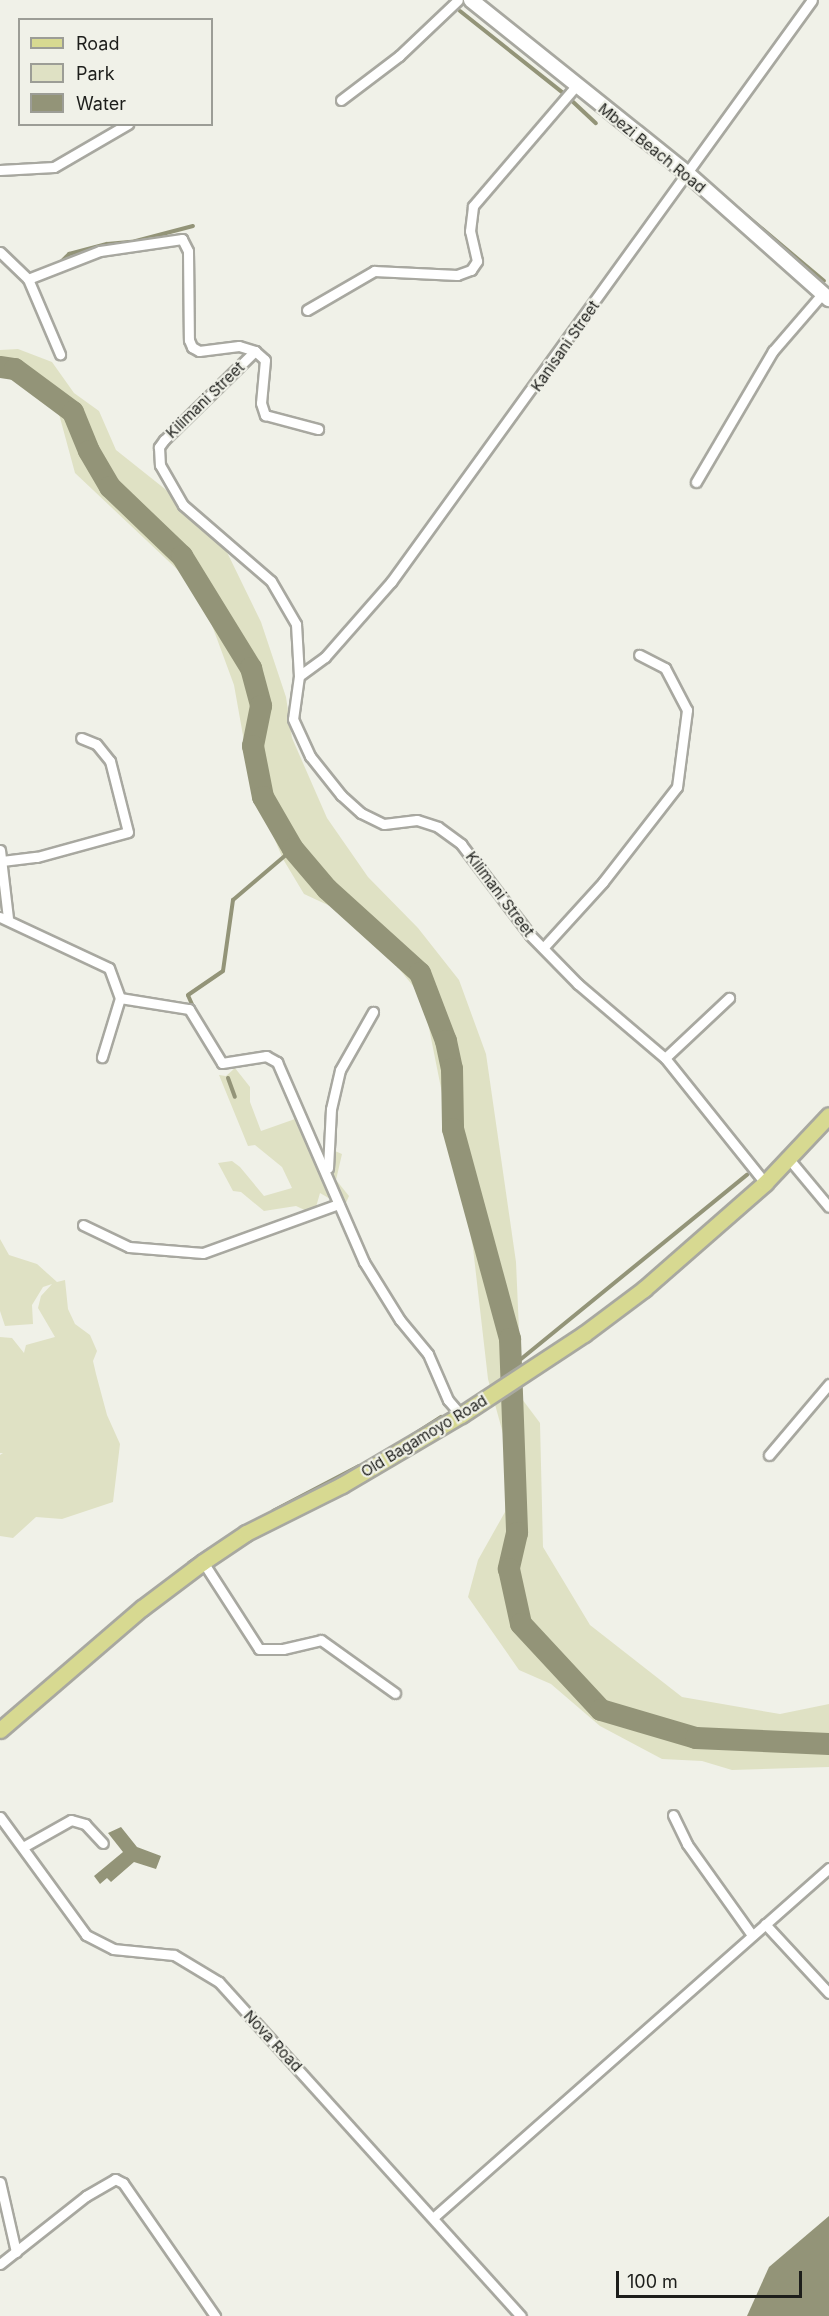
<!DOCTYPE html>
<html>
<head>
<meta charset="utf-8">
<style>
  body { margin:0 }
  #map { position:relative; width:829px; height:2316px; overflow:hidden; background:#f0f1e8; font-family:Inter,sans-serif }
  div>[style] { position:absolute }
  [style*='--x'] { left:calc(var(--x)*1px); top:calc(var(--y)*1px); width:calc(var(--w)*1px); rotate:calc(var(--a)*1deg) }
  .green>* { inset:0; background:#dfe1c4 }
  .water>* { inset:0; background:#939478 }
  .stream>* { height:4px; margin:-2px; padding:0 2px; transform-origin:2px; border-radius:2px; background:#939478 }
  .river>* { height:22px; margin:-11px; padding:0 11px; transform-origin:11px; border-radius:11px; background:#939478 }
  .roads { filter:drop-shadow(2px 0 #a8a8a0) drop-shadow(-2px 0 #a8a8a0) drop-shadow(0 2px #a8a8a0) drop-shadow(0 -2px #a8a8a0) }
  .street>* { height:9px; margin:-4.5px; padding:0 4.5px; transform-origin:4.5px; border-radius:4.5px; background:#fff }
  .secondary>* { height:14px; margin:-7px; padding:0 7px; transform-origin:7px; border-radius:7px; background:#fff }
  .primary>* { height:15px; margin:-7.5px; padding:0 7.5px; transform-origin:7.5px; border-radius:7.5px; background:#d7d991 }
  span { translate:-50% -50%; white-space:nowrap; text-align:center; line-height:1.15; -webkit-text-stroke:4.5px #f0f1e8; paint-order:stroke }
  .street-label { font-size:15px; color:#1d1e1b }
  .legend { position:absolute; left:18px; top:18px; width:195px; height:108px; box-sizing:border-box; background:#f0f1e8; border:2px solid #9c9d96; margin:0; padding:8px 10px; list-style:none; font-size:18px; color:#1d1e1b }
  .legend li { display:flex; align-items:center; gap:12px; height:30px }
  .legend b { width:30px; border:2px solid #9c9d96 }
  .scale { position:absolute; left:616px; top:2271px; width:186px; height:27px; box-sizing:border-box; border:3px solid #1d1e1b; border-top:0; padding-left:8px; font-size:18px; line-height:21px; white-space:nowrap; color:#1d1e1b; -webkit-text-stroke:4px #f0f1e8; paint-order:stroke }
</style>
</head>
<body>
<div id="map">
  <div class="green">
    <i style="clip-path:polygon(18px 349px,52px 362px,74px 393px,99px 411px,116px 450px,165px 489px,223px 544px,261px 622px,286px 697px,292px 738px,327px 818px,368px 877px,418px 928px,459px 980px,486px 1054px,516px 1262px,522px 1399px,540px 1423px,543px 1547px,590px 1625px,682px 1697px,780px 1714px,829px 1704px,829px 1767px,732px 1770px,702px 1761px,662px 1759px,600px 1726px,551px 1684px,519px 1670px,468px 1597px,478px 1560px,505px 1512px,507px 1448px,488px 1379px,473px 1248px,423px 998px,358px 919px,304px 894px,283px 859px,252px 786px,234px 685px,199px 590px,75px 473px,59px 414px,30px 381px,0 376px,0 350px)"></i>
    <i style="clip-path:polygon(235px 1068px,250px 1087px,250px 1102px,261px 1131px,295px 1119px,306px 1120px,312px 1130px,313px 1137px,307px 1141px,312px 1158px,318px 1162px,335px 1151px,342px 1154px,336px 1180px,349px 1196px,344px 1207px,320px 1193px,316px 1207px,309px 1212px,296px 1206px,264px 1211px,241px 1192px,233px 1191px,218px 1163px,232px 1161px,240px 1167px,264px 1196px,292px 1188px,282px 1167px,255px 1145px,248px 1146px,219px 1075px,226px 1076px)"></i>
    <i style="clip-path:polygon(0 1239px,9px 1255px,37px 1264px,57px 1282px,65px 1280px,68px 1309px,75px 1324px,90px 1335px,97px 1351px,93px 1361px,96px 1374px,107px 1415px,120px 1444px,113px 1502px,62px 1519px,36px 1517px,13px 1538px,0 1536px,0 1455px,3px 1453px,0 1453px,0 1337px,12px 1338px,24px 1353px,26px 1345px,55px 1337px,38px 1308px,41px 1296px,52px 1284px,43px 1287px,32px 1305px,33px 1324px,5px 1326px,0 1311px)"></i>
  </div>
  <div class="water">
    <i style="clip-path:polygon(121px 1827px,137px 1847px,161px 1856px,156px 1869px,134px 1862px,111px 1882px,107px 1878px,100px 1884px,94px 1876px,123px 1852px,108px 1833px)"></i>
    <i style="clip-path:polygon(829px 2216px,829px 2316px,747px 2316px,769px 2267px)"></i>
  </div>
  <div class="stream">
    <i style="--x:460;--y:11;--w:132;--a:38.5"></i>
    <i style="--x:571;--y:100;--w:34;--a:43"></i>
    <i style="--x:716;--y:190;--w:141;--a:40.1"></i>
    <i style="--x:60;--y:263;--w:13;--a:-45"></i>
    <i style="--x:69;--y:254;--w:39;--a:-15"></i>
    <i style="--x:107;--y:244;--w:25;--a:-5"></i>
    <i style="--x:132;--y:242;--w:63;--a:-14.7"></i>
    <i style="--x:195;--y:1011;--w:17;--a:-114"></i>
    <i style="--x:188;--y:995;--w:42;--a:-34.4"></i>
    <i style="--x:223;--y:971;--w:72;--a:-82"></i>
    <i style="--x:233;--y:900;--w:79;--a:-40.4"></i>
    <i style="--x:228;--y:1078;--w:20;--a:70"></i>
    <i style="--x:510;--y:1368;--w:306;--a:-39.2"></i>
    <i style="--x:410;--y:1437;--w:37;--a:-33"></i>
    <i style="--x:273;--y:1511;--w:97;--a:-27.6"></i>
    <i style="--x:189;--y:1563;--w:25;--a:-34"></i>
  </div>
  <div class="river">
    <i style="--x:0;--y:367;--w:15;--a:8"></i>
    <i style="--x:15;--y:369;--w:72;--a:36.6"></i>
    <i style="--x:73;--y:412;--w:42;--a:67.7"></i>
    <i style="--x:89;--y:451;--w:42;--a:59.7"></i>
    <i style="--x:110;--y:487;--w:100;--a:43.8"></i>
    <i style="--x:182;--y:556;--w:132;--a:58.4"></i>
    <i style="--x:251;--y:668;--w:39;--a:75"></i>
    <i style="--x:261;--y:706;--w:41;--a:101.3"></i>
    <i style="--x:253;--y:746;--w:52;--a:78.9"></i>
    <i style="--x:263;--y:797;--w:60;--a:60"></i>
    <i style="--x:293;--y:849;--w:52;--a:49.6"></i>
    <i style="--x:327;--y:889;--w:125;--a:42.1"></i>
    <i style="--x:420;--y:973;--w:73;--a:69.1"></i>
    <i style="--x:446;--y:1041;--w:29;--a:78"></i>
    <i style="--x:452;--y:1069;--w:60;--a:89"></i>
    <i style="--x:453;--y:1129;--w:218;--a:74.8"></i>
    <i style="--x:510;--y:1339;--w:194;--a:87.9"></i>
    <i style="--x:517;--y:1533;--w:37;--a:103"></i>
    <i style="--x:509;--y:1569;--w:56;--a:77.7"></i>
    <i style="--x:521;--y:1624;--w:117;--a:47.1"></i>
    <i style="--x:601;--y:1710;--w:99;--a:16.4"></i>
    <i style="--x:696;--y:1738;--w:133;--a:2.6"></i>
  </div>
  <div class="roads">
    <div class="street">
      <i style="--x:341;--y:100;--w:73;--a:-37.2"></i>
      <i style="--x:399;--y:56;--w:81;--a:-43.5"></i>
      <i style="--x:0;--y:170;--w:54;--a:-3.2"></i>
      <i style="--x:54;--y:167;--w:86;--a:-30.2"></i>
      <i style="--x:0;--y:252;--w:39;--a:44"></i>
      <i style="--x:28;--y:279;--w:82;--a:66.9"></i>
      <i style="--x:28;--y:279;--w:77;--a:-21.3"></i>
      <i style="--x:100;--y:251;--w:83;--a:-8.3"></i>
      <i style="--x:182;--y:239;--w:13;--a:63"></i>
      <i style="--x:188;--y:251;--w:89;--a:89.4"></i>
      <i style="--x:189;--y:340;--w:8;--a:67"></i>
      <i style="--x:192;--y:347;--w:8;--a:30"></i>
      <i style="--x:199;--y:351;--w:40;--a:-7.1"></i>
      <i style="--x:239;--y:346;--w:17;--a:17"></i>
      <i style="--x:255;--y:351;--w:13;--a:42"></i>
      <i style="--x:265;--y:360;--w:43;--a:95.3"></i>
      <i style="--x:261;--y:403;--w:13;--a:72"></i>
      <i style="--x:265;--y:415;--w:55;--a:14.8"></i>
      <i style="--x:307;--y:310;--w:78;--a:-30.2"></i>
      <i style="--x:374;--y:271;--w:83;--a:2.8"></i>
      <i style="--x:457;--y:275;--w:15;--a:-20"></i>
      <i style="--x:471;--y:270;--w:11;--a:-56"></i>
      <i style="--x:477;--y:261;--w:31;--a:-103"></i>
      <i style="--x:470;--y:231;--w:25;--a:-83"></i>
      <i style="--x:473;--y:206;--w:157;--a:-49.4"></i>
      <i style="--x:255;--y:351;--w:127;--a:135.6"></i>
      <i style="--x:164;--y:440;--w:9;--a:126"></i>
      <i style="--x:159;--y:447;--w:18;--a:87"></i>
      <i style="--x:160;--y:465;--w:46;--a:60.1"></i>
      <i style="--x:183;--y:505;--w:116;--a:40.8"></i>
      <i style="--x:271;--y:581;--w:50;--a:59.8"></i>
      <i style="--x:296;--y:624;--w:52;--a:86.7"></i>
      <i style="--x:299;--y:676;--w:43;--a:97.9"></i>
      <i style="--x:293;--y:719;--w:41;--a:65.3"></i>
      <i style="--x:310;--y:756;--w:50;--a:51.5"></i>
      <i style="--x:341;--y:795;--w:27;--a:42"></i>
      <i style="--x:361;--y:813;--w:25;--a:26"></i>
      <i style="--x:384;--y:824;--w:33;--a:-7"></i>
      <i style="--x:417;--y:820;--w:22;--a:18"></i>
      <i style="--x:438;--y:827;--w:29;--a:36"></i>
      <i style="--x:461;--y:844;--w:114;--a:52.8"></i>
      <i style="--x:530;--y:935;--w:69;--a:45.6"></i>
      <i style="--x:578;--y:984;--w:114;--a:40.4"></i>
      <i style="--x:665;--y:1058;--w:160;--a:51.3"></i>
      <i style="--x:696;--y:482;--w:152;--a:-59.6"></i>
      <i style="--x:773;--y:351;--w:77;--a:-49.2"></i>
      <i style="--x:299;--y:676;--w:32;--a:-36"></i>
      <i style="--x:325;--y:657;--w:100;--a:-48.7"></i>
      <i style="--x:391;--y:582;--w:718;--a:-54.12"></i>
      <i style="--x:0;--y:850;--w:68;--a:83.3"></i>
      <i style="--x:2;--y:861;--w:35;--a:-7"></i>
      <i style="--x:37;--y:857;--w:94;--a:-15.4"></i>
      <i style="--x:128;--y:832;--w:73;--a:-104.2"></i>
      <i style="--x:110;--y:761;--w:22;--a:-129"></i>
      <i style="--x:96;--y:744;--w:16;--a:-158"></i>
      <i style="--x:0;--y:917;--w:120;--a:25.1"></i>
      <i style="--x:109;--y:968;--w:32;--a:70"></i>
      <i style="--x:120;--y:998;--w:62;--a:107"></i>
      <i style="--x:543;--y:948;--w:89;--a:-47.7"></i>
      <i style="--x:603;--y:882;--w:120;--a:-52.1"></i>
      <i style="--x:677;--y:787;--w:78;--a:-82.6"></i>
      <i style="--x:687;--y:710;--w:47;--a:-117.6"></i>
      <i style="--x:665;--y:668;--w:29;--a:-153"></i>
      <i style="--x:120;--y:998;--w:70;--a:9.1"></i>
      <i style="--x:189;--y:1009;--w:63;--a:58.6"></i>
      <i style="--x:222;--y:1063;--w:45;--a:-9"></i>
      <i style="--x:266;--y:1056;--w:13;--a:29"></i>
      <i style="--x:277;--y:1062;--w:218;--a:66.5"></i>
      <i style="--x:364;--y:1262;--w:68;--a:58.2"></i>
      <i style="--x:400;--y:1320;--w:44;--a:50.5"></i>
      <i style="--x:428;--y:1354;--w:50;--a:66.5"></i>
      <i style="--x:448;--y:1400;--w:20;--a:49"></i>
      <i style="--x:665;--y:1058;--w:88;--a:-43.2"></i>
      <i style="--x:789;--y:1159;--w:62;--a:50.2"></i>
      <i style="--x:328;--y:1168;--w:59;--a:-87.1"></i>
      <i style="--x:331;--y:1109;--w:40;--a:-77"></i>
      <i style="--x:340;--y:1070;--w:67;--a:-60.4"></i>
      <i style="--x:83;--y:1225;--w:51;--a:25.6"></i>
      <i style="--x:129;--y:1247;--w:74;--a:4.6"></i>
      <i style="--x:203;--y:1253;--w:144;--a:-19.9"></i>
      <i style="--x:769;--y:1455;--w:93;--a:-49.8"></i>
      <i style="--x:203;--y:1562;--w:103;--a:57.2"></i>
      <i style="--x:259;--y:1649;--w:24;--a:0"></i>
      <i style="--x:283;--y:1649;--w:39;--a:-13"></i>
      <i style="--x:321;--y:1640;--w:91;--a:35.6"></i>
      <i style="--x:673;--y:1815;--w:32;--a:64"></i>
      <i style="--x:687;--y:1844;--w:112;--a:54.5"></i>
      <i style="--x:0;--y:1817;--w:146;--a:53.9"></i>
      <i style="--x:86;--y:1935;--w:30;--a:27"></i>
      <i style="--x:113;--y:1949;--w:61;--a:5.6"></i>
      <i style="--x:174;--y:1955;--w:52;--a:31"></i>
      <i style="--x:219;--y:1982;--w:450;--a:47.9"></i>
      <i style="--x:23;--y:1847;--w:55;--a:-29.4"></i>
      <i style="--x:71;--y:1820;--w:15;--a:16"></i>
      <i style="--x:85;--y:1824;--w:26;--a:47"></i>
      <i style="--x:765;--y:1924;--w:94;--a:47.2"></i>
      <i style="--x:0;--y:2182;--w:72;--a:77.1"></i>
      <i style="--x:434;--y:2217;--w:527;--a:-41.46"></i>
      <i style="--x:0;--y:2264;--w:110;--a:-38.3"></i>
      <i style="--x:86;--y:2196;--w:34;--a:-30"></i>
      <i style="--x:115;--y:2179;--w:9;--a:27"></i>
      <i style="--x:123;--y:2183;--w:162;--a:55.3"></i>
    </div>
    <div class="secondary">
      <i style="--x:471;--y:0;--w:277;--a:38.7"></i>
      <i style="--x:687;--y:173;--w:190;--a:41.6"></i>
    </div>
    <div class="primary">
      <i style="--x:0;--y:1730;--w:187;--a:-40.7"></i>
      <i style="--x:142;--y:1608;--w:76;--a:-37"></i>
      <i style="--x:203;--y:1562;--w:52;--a:-34"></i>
      <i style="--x:246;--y:1533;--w:107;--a:-26.6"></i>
      <i style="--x:342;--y:1485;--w:138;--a:-30.5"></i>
      <i style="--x:461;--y:1415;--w:147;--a:-33.4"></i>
      <i style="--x:584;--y:1334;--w:75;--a:-36.9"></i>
      <i style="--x:644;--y:1289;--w:161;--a:-41.2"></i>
      <i style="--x:765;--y:1183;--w:93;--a:-46.7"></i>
    </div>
  </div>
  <div class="street-label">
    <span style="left:652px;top:148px;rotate:39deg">Mbezi Beach Road</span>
    <span style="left:565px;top:346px;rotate:-55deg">Kanisani Street</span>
    <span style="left:205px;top:400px;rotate:-44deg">Kilimani Street</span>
    <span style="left:500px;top:894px;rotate:53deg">Kilimani Street</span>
    <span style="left:424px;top:1436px;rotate:-31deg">Old Bagamoyo Road</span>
    <span style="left:273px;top:2041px;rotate:47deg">Nova Road</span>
  </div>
  <ul class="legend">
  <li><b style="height:8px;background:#d7d991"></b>Road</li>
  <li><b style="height:16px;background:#dfe1c4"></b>Park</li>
  <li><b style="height:16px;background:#939478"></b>Water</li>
  </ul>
  <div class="scale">100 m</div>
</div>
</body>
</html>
